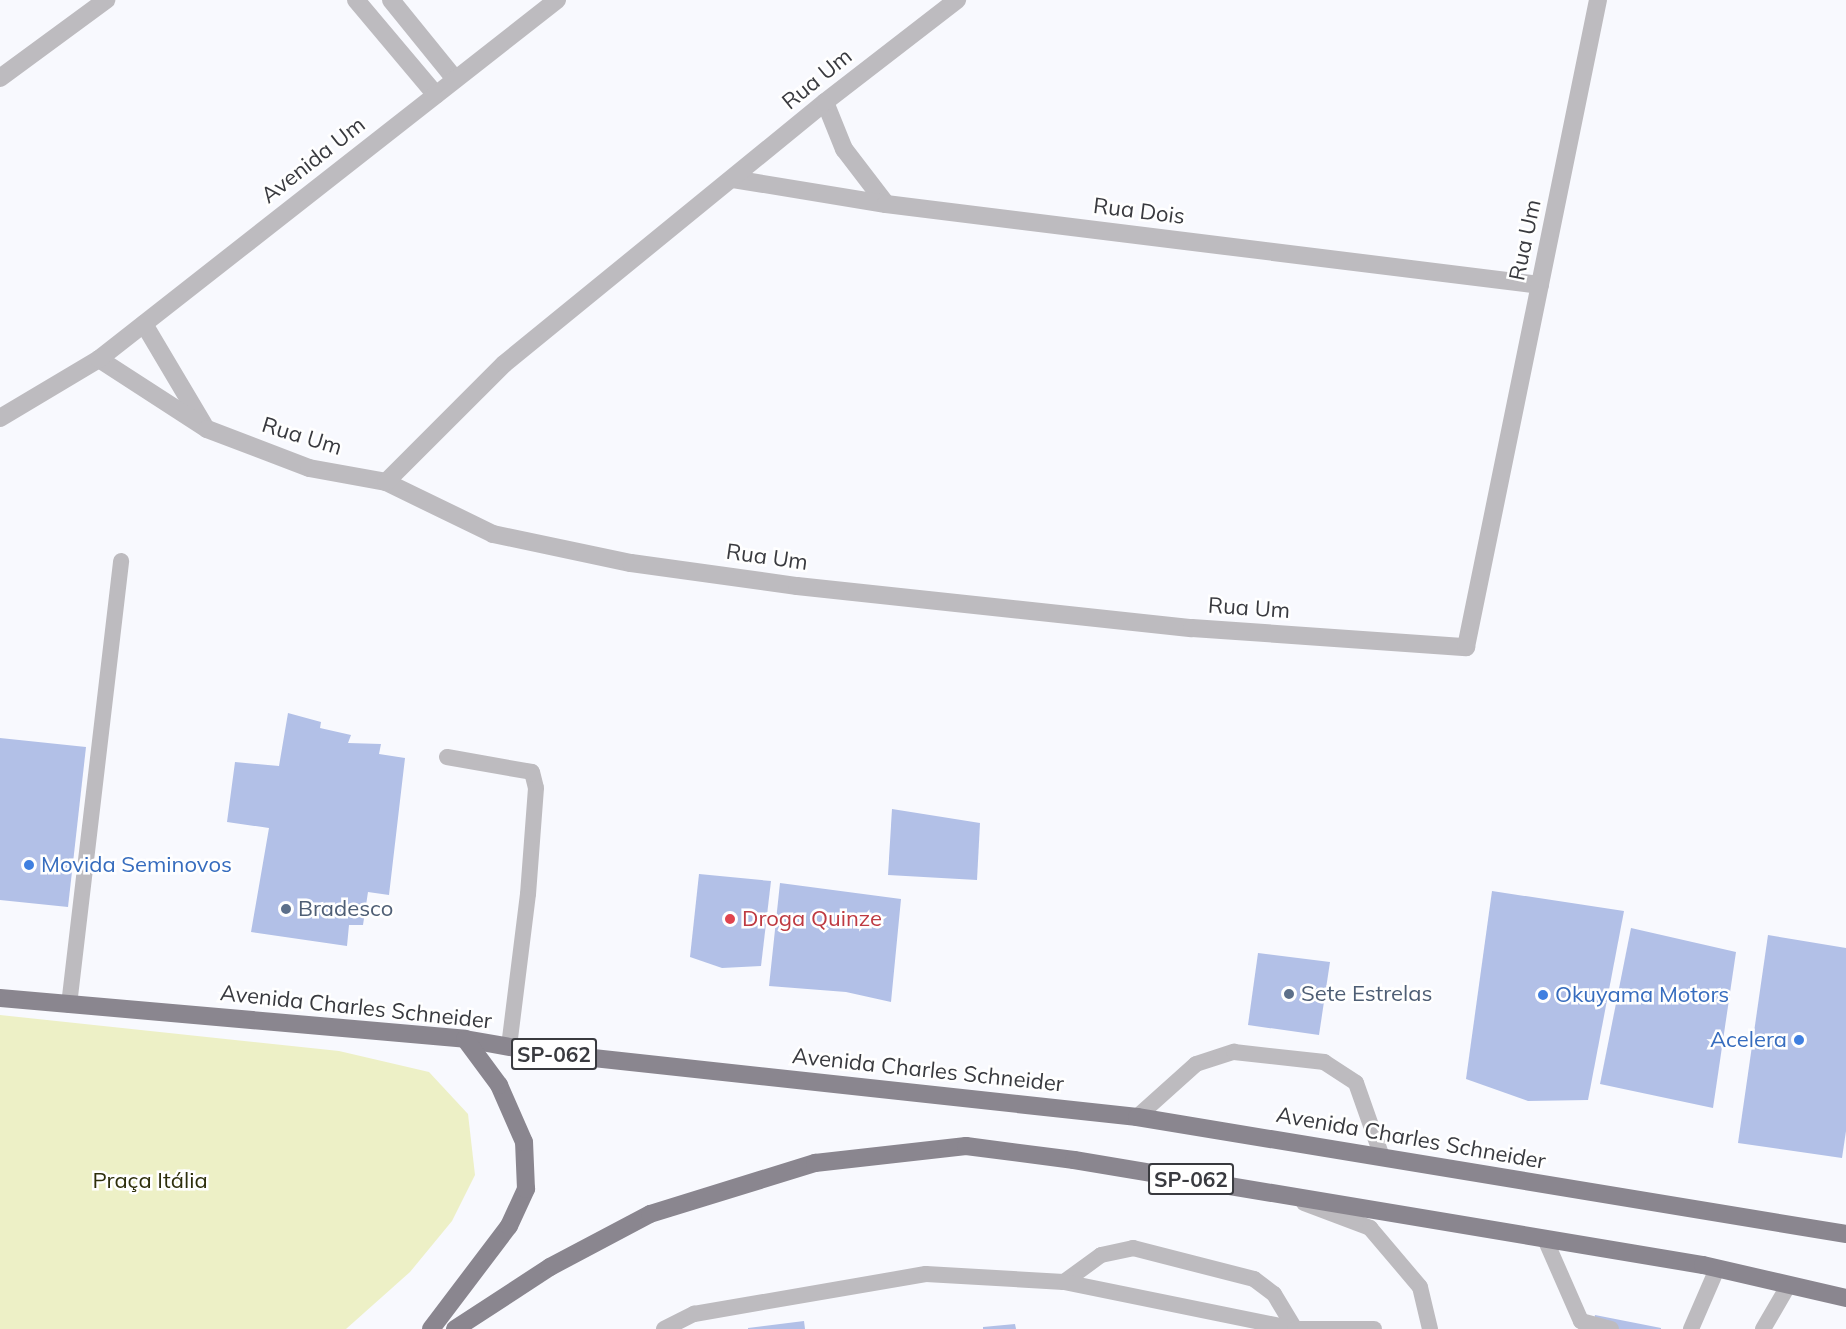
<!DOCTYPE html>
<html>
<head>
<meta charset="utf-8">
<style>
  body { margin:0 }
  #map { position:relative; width:1846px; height:1329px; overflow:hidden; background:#f8f9fe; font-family:Mulish,sans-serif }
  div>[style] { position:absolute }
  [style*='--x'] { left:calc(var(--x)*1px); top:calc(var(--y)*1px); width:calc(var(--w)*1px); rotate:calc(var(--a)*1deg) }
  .green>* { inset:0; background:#edf0c6 }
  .building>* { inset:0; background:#b2c0e7 }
  .lane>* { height:16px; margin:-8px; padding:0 8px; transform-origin:8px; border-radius:8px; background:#bdbbbf }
  .street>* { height:18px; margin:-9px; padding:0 9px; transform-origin:9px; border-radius:9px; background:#bdbbbf }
  .primary>* { height:18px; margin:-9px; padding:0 9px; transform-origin:9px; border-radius:9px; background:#8a868f }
  .dots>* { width:16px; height:16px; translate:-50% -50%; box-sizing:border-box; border:3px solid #fff; border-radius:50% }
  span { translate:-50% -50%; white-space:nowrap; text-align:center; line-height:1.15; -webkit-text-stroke:5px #fff; paint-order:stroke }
  .shield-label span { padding:2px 4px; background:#fff; border:2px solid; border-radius:4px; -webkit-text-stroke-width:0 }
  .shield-label { font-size:21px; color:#393a3f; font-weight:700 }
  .street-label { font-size:22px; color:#393a3f }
  .shop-label { font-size:22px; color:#366cbe }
  .left { translate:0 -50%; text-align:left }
  .right { translate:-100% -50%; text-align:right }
  .service-label { font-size:22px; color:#4e5e75 }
  .health-label { font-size:22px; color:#be3a42 }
  .park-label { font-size:22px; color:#2e2f0c }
</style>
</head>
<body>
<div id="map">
  <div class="green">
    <i style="clip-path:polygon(0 1015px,339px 1051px,429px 1072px,468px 1114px,475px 1175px,452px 1221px,410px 1272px,346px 1329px,0 1329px)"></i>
  </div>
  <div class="building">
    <i style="clip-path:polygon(288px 713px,321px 722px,320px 728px,351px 735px,348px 743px,381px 744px,379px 754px,405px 758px,389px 895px,368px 892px,363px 925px,349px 925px,347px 946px,251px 932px,269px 828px,227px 822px,235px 762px,279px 766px)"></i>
    <i style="clip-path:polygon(0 738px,86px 747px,68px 907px,0 900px)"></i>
    <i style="clip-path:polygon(892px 809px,980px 823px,977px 880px,888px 875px)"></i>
    <i style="clip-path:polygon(699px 874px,771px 881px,761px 966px,722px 968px,690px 957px)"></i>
    <i style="clip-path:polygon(780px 883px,901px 899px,891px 1002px,846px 992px,769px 986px)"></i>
    <i style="clip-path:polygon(1492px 891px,1624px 911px,1588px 1100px,1528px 1101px,1466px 1079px)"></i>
    <i style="clip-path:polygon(1631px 928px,1736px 952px,1713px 1108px,1600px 1084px)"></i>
    <i style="clip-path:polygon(1768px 935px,1846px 948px,1846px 1131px,1842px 1158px,1738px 1143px)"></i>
    <i style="clip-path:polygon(1258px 953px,1330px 962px,1319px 1035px,1248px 1025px)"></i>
    <i style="clip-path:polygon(1595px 1315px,1661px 1328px,1661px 1329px,1592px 1329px)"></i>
    <i style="clip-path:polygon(804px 1321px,805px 1329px,748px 1329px,748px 1328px)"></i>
    <i style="clip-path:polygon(1015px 1324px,1016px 1329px,983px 1329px,983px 1327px)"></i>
  </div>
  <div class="lane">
    <i style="--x:447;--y:757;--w:86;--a:10"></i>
    <i style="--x:532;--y:772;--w:16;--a:76"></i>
    <i style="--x:536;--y:788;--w:106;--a:94.3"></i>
    <i style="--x:528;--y:894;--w:154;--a:97.1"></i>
    <i style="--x:69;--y:1005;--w:447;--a:-83.3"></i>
    <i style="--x:1137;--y:1117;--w:79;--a:-41.9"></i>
    <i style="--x:1196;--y:1064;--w:40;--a:-18"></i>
    <i style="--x:1234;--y:1052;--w:91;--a:6.3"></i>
    <i style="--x:1324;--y:1062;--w:38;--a:33"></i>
    <i style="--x:1356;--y:1083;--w:78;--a:70.6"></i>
    <i style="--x:1304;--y:1203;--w:71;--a:20.7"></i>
    <i style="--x:1370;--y:1228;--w:77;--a:49.7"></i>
    <i style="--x:1420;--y:1287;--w:43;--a:76.6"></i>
    <i style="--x:1545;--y:1239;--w:90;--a:66.3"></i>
    <i style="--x:1581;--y:1321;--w:31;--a:15"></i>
    <i style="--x:1064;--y:1282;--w:46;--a:-36.1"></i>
    <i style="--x:1101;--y:1255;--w:33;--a:-12"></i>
    <i style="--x:1133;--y:1248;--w:125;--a:14.4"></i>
    <i style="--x:1254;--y:1279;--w:25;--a:37"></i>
    <i style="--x:1274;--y:1294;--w:41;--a:59"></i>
    <i style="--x:664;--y:1329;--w:34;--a:-27"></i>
    <i style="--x:694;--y:1314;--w:235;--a:-9.8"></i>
    <i style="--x:926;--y:1274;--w:138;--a:3.3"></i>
    <i style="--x:1064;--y:1282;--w:236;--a:11.5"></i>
    <i style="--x:1295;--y:1329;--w:79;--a:0"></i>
    <i style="--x:1691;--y:1329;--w:65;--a:-66.6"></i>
    <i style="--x:1763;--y:1329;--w:50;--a:-59.8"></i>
  </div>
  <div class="street">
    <i style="--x:356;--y:0;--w:124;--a:49.9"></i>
    <i style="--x:391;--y:0;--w:102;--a:51"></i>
    <i style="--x:0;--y:78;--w:132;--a:-36.3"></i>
    <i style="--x:825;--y:102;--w:51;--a:68"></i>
    <i style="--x:844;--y:149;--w:69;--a:52.6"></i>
    <i style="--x:733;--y:179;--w:155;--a:9.3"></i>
    <i style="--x:886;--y:204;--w:659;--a:7.06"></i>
    <i style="--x:144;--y:324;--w:117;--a:59.3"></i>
    <i style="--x:99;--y:359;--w:129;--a:32.9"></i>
    <i style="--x:207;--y:429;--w:109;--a:20.9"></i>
    <i style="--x:309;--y:468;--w:78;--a:10.3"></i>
    <i style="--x:386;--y:482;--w:119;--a:25.9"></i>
    <i style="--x:493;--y:534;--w:141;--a:11.9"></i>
    <i style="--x:631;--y:563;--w:168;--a:7.9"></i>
    <i style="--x:797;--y:586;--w:397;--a:6.1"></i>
    <i style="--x:1192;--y:628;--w:275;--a:4"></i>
    <i style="--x:1466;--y:647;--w:660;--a:-78.47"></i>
    <i style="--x:0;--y:418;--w:115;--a:-30.8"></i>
    <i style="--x:99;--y:359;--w:582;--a:-38.09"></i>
    <i style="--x:386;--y:482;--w:167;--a:-45"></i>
    <i style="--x:504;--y:364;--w:414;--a:-39.2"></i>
    <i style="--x:825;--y:102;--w:167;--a:-37.7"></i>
  </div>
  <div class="primary">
    <i style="--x:0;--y:998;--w:467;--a:5"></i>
    <i style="--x:465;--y:1039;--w:74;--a:10.1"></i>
    <i style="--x:538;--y:1052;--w:603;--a:6.19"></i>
    <i style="--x:1137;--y:1117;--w:719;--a:9.37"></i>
    <i style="--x:431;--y:1329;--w:129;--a:-52.9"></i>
    <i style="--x:509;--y:1226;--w:41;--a:-65.3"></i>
    <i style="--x:526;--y:1189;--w:47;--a:-92.4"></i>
    <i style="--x:524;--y:1142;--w:62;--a:-113.7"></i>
    <i style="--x:499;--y:1085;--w:57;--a:-126.5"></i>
    <i style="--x:455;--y:1329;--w:113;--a:-33.1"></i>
    <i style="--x:550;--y:1267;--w:113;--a:-27.9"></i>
    <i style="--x:650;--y:1214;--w:173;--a:-17.2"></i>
    <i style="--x:815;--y:1163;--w:152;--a:-6.4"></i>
    <i style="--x:966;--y:1146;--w:109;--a:7.4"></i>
    <i style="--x:1074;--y:1160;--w:638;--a:9.48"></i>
    <i style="--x:1703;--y:1265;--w:147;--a:13"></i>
  </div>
  <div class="dots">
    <i style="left:29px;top:865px;background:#3f7fe0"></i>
    <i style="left:286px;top:909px;background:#5c6f8a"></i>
    <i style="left:730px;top:919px;background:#e0444e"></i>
    <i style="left:1289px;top:994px;background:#5c6f8a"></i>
    <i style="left:1543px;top:995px;background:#3f7fe0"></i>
    <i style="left:1799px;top:1040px;background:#3f7fe0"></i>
  </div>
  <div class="shield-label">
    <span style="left:554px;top:1054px">SP-062</span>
    <span style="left:1191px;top:1179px">SP-062</span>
  </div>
  <div class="street-label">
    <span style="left:817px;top:79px;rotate:-39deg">Rua Um</span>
    <span style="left:313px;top:160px;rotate:-38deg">Avenida Um</span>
    <span style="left:1139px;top:211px;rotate:7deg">Rua Dois</span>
    <span style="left:1525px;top:240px;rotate:-78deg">Rua Um</span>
    <span style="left:302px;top:436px;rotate:17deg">Rua Um</span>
    <span style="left:767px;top:557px;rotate:8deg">Rua Um</span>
    <span style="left:1249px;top:608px;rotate:4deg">Rua Um</span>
    <span style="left:356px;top:1007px;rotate:6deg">Avenida Charles Schneider</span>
    <span style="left:928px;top:1070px;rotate:6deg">Avenida Charles Schneider</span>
    <span style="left:1411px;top:1138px;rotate:10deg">Avenida Charles Schneider</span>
  </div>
  <div class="shop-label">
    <span class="left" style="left:41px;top:865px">Movida Seminovos</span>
    <span class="left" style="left:1555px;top:995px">Okuyama Motors</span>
    <span class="right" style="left:1787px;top:1040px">Acelera</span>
  </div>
  <div class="service-label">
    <span class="left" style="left:298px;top:909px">Bradesco</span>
    <span class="left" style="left:1301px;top:994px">Sete Estrelas</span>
  </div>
  <div class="health-label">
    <span class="left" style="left:742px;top:919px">Droga Quinze</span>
  </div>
  <div class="park-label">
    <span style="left:150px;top:1181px">Praça Itália</span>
  </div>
</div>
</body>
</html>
